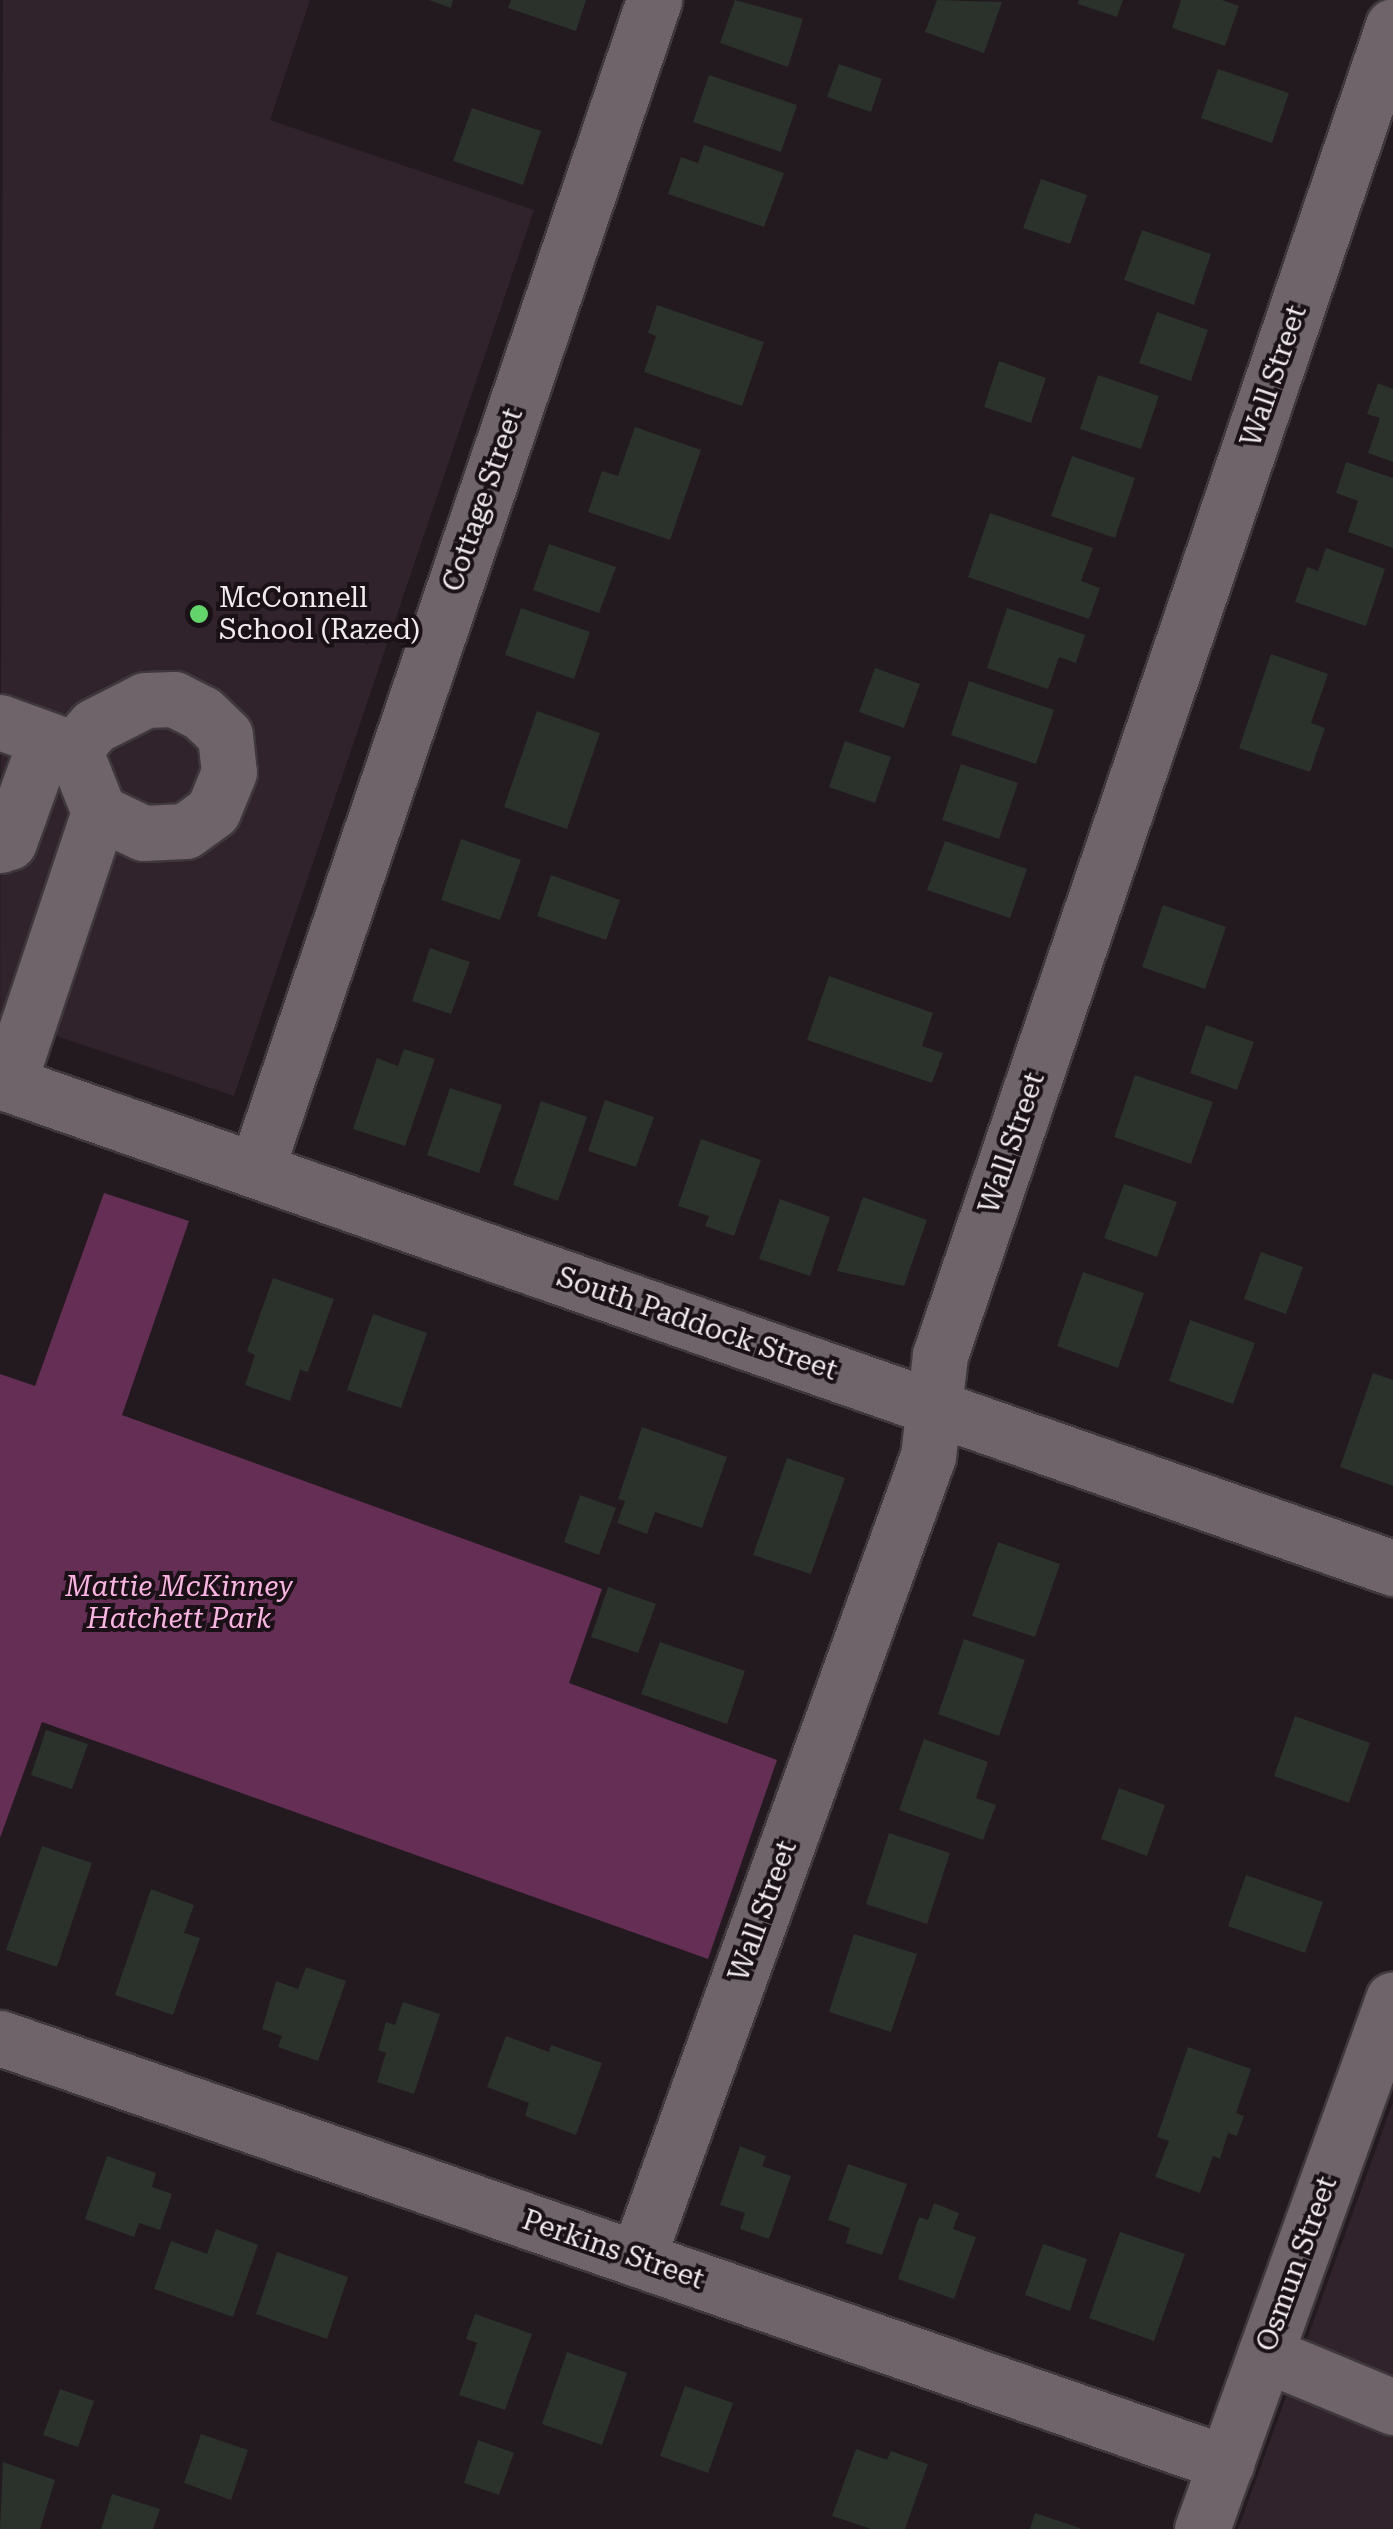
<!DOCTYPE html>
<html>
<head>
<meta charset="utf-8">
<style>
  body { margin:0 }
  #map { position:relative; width:1393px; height:2529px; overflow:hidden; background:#221a1f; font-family:"Roboto Serif",serif }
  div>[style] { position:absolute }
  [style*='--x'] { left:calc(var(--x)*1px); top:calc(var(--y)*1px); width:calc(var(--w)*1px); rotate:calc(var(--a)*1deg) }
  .built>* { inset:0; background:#30232b }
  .green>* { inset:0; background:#652e54 }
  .building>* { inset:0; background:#2b312b }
  .roads { filter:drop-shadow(2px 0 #3e383c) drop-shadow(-2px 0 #3e383c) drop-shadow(0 2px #3e383c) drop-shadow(0 -2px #3e383c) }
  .minor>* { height:55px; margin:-27.5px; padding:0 27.5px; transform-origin:27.5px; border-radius:27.5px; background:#6e646a }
  .dots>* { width:28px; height:28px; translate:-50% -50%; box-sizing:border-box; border:5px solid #191116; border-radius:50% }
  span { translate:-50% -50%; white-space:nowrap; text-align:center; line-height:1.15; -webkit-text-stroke:8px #191116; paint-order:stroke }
  .street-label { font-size:28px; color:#f1ebef }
  .poi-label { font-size:28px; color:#f1ebef }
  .left { translate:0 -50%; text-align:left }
  .park-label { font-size:28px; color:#feb3e2; font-style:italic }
</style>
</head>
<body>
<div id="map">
  <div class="built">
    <i style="clip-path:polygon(3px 0,310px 0,270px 120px,534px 210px,234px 1096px,0 1017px)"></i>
    <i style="clip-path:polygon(1393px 2102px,1393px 2529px,1238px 2529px)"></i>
  </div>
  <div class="green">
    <i style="clip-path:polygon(104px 1193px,189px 1221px,122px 1415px,602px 1589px,569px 1683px,777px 1760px,708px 1959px,42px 1722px,0 1838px,0 1374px,35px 1386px)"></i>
  </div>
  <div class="building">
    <i style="clip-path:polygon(429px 0,453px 0,451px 8px)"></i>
    <i style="clip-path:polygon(511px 0,586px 0,576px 31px,508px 8px)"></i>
    <i style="clip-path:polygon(735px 0,803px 19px,788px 67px,720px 43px)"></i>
    <i style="clip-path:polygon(937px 0,1002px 2px,984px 53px,925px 32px)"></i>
    <i style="clip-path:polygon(1079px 0,1123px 0,1117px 17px,1078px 4px)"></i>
    <i style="clip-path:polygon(1181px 0,1222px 0,1239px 6px,1225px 46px,1172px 28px)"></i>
    <i style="clip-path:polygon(839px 64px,882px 79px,871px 112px,827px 97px)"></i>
    <i style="clip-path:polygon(1218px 69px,1289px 93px,1272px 143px,1201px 118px)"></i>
    <i style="clip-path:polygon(709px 75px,797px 105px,781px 152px,693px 122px)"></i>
    <i style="clip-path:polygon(472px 108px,541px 131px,523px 185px,453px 161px)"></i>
    <i style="clip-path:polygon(704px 145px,784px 173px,764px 227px,668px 194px,681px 157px,698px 163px)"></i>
    <i style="clip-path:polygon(1041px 179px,1087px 195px,1070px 244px,1023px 228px)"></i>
    <i style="clip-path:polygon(1142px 230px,1211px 254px,1194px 305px,1124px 280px)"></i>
    <i style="clip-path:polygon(657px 305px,764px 342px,742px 406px,644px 372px,656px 336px,648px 333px)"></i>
    <i style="clip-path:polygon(1157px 312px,1208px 330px,1191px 381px,1139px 363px)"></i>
    <i style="clip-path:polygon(999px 361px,1046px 378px,1031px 423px,984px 407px)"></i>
    <i style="clip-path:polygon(1098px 375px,1159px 396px,1141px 449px,1080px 429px)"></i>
    <i style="clip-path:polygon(1378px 383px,1393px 389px,1393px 462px,1368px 453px,1380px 418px,1367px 414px)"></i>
    <i style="clip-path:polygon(635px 427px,701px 450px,670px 540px,588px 512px,602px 471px,618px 476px)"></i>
    <i style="clip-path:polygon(1072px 456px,1135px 478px,1115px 538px,1051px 516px)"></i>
    <i style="clip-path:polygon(1346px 462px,1393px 478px,1393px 548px,1348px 532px,1358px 501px,1336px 493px)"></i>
    <i style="clip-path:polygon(990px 513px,1093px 548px,1081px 581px,1100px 588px,1089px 619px,968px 577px)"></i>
    <i style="clip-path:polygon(549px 544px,616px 567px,599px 613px,533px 590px)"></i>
    <i style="clip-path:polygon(1326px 548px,1385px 569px,1366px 626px,1295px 602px,1307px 567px,1318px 571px)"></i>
    <i style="clip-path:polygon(521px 608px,590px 632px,574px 679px,505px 655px)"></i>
    <i style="clip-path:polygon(1007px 608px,1085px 635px,1076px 663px,1059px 657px,1048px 689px,987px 668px)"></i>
    <i style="clip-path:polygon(1271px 654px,1328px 674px,1311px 723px,1325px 728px,1310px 772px,1239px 748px)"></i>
    <i style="clip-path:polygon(875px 668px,920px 684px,904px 728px,859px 712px)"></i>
    <i style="clip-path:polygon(969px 681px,1054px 710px,1036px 764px,951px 735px)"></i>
    <i style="clip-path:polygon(537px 711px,600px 733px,567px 829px,504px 807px)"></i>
    <i style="clip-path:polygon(845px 741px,891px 757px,875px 803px,829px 787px)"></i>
    <i style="clip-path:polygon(961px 764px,1018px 783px,999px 839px,942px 820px)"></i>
    <i style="clip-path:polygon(461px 839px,521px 860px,500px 920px,441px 900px)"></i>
    <i style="clip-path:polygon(945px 841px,1027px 869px,1010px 918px,927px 890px)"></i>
    <i style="clip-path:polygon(551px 875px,620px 900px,606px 940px,537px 916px)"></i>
    <i style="clip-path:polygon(1163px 905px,1226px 927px,1205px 989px,1142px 967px)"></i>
    <i style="clip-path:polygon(430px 948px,470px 962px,451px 1014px,412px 1001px)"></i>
    <i style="clip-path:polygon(829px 976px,933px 1013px,922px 1046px,943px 1053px,932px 1083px,807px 1040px)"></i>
    <i style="clip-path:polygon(1206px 1025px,1254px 1042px,1237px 1090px,1190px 1073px)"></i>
    <i style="clip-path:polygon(404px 1049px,435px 1059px,405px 1146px,353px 1129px,377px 1058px,398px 1066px)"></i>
    <i style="clip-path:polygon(1135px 1075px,1213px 1102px,1191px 1164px,1114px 1137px)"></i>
    <i style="clip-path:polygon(450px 1088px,502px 1105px,479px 1173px,427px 1155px)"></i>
    <i style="clip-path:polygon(605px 1100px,654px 1117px,636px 1167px,588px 1151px)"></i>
    <i style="clip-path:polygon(541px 1101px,587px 1117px,558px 1201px,513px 1185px)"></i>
    <i style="clip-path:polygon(701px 1139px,761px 1160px,734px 1236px,705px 1226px,709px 1216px,678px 1206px)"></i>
    <i style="clip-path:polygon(1124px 1184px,1177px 1202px,1157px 1257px,1104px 1238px)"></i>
    <i style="clip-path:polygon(863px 1197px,927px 1220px,904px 1286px,837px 1271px)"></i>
    <i style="clip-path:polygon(780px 1199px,830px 1217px,810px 1276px,759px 1259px)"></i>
    <i style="clip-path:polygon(1261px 1252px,1303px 1267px,1286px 1314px,1244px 1299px)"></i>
    <i style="clip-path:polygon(1083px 1272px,1144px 1293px,1118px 1368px,1057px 1346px)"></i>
    <i style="clip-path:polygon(273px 1278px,334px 1299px,308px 1372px,300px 1370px,290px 1401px,245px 1385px,255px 1355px,247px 1351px)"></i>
    <i style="clip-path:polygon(373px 1314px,427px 1333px,401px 1408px,347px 1390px)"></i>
    <i style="clip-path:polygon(1190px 1320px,1255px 1343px,1233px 1404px,1169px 1381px)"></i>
    <i style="clip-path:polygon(1373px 1373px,1393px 1380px,1393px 1486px,1340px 1467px)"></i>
    <i style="clip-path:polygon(642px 1427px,727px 1457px,702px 1528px,655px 1512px,647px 1534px,617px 1523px,625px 1501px,618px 1499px)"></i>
    <i style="clip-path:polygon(787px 1458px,845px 1478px,811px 1574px,753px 1555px)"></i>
    <i style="clip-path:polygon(580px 1495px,616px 1508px,599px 1555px,564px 1542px)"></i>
    <i style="clip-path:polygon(998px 1542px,1060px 1564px,1035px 1637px,972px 1616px)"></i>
    <i style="clip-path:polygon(608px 1587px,656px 1604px,638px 1653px,591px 1637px)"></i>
    <i style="clip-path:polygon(964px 1639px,1025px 1660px,999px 1736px,938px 1714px)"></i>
    <i style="clip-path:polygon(660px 1642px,745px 1671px,727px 1724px,641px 1694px)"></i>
    <i style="clip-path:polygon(1295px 1716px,1370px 1743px,1349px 1803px,1274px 1776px)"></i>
    <i style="clip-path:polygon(46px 1730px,88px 1744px,72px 1789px,31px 1775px)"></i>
    <i style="clip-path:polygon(924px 1739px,988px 1762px,976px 1798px,996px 1805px,983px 1840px,899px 1810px)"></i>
    <i style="clip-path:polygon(1119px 1788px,1165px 1805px,1147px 1856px,1101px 1839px)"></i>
    <i style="clip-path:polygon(889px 1833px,950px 1853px,927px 1924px,866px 1904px)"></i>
    <i style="clip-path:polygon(42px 1846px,92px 1863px,57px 1967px,6px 1950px)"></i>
    <i style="clip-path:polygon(1246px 1875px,1323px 1902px,1305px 1953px,1228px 1926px)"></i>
    <i style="clip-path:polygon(151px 1889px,194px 1905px,184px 1933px,200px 1938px,173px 2015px,115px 1995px)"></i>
    <i style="clip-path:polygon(854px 1934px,917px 1954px,891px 2032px,829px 2012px)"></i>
    <i style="clip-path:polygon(306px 1967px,346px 1981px,318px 2061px,278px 2047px,282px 2036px,262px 2029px,276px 1981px,298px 1989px)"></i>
    <i style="clip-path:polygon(403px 2002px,440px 2014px,414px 2094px,377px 2082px,386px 2053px,378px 2050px,386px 2022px,395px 2025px)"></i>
    <i style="clip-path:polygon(506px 2036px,549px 2052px,551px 2045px,602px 2063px,576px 2135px,525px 2116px,529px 2103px,487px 2087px)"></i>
    <i style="clip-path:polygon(1188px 2047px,1251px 2069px,1236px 2113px,1244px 2116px,1237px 2136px,1228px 2133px,1220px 2159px,1213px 2156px,1200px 2193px,1155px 2177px,1169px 2141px,1157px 2137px)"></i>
    <i style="clip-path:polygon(740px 2146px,766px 2156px,762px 2166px,791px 2176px,769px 2239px,740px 2229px,745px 2213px,720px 2205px)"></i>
    <i style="clip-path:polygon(107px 2156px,156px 2173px,152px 2187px,172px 2194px,160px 2230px,139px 2223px,134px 2237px,85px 2219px)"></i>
    <i style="clip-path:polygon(848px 2164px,907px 2184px,882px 2255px,846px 2243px,850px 2228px,828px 2220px)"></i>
    <i style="clip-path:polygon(934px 2203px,959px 2213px,953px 2229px,976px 2237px,954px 2299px,898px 2279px,919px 2217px,928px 2220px)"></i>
    <i style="clip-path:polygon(216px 2229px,258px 2245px,233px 2317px,154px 2289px,171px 2241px,207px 2254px)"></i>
    <i style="clip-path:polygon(1120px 2232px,1185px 2254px,1154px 2341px,1089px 2318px)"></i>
    <i style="clip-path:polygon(1043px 2244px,1087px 2259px,1070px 2311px,1025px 2295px)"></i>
    <i style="clip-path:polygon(277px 2252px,348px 2277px,327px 2339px,256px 2314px)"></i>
    <i style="clip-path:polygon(475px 2314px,532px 2334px,505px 2410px,459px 2395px,477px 2343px,466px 2339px)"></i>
    <i style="clip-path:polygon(567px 2352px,627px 2373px,602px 2445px,542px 2424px)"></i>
    <i style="clip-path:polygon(685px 2386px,733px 2403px,708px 2473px,660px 2456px)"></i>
    <i style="clip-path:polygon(60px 2389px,94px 2401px,78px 2447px,43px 2435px)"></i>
    <i style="clip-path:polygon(201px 2434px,248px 2450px,231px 2500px,184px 2483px)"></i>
    <i style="clip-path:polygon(478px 2440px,514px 2453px,499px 2495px,464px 2483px)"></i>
    <i style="clip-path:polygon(856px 2449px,887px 2460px,891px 2451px,928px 2464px,905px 2529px,871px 2529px,832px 2516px)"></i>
    <i style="clip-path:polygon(3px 2462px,55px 2480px,40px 2529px,0 2529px)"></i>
    <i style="clip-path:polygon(112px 2494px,160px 2509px,153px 2529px,101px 2529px)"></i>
    <i style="clip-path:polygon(1035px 2513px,1080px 2528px,1080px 2529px,1030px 2529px)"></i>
  </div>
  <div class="roads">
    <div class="minor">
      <i style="--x:0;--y:722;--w:79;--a:20"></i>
      <i style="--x:74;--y:749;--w:68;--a:68.4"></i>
      <i style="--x:99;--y:812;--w:287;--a:108.5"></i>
      <i style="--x:74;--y:749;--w:30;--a:-49"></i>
      <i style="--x:94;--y:726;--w:57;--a:-27"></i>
      <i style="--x:145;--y:700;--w:29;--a:-2"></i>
      <i style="--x:174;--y:699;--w:31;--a:27"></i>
      <i style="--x:202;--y:713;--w:32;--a:44"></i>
      <i style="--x:225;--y:735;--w:37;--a:84"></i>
      <i style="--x:229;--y:772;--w:42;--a:112.3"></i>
      <i style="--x:213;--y:811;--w:34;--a:144"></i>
      <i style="--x:185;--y:831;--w:42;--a:177.3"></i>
      <i style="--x:143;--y:833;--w:49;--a:-154.5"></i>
      <i style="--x:0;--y:845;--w:9;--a:-18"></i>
      <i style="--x:9;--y:842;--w:109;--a:-70.2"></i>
      <i style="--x:0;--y:1081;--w:1476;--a:19.27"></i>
      <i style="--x:256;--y:1170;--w:1236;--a:-71.21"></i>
      <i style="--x:0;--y:2038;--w:1298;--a:19.12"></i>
      <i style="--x:637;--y:2259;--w:854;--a:-70.08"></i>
      <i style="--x:928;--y:1456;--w:102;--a:-83.2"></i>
      <i style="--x:940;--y:1355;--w:1404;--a:-71.18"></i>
      <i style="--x:1265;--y:2354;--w:139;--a:22.5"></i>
      <i style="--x:1202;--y:2529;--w:563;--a:-70.18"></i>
    </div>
  </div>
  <div class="dots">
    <i style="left:199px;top:614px;background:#61d46a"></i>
  </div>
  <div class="street-label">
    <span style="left:1274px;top:376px;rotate:-71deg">Wall Street</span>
    <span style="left:483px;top:500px;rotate:-71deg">Cottage Street</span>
    <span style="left:1012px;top:1143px;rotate:-71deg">Wall Street</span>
    <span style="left:697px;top:1324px;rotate:19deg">South Paddock Street</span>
    <span style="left:763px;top:1911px;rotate:-70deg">Wall Street</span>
    <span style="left:613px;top:2250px;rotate:19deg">Perkins Street</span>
    <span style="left:1297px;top:2264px;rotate:-70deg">Osmun Street</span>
  </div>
  <div class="poi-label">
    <span class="left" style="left:219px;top:614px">McConnell<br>School (Razed)</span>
  </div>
  <div class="park-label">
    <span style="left:179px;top:1603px">Mattie McKinney<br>Hatchett Park</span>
  </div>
</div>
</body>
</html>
